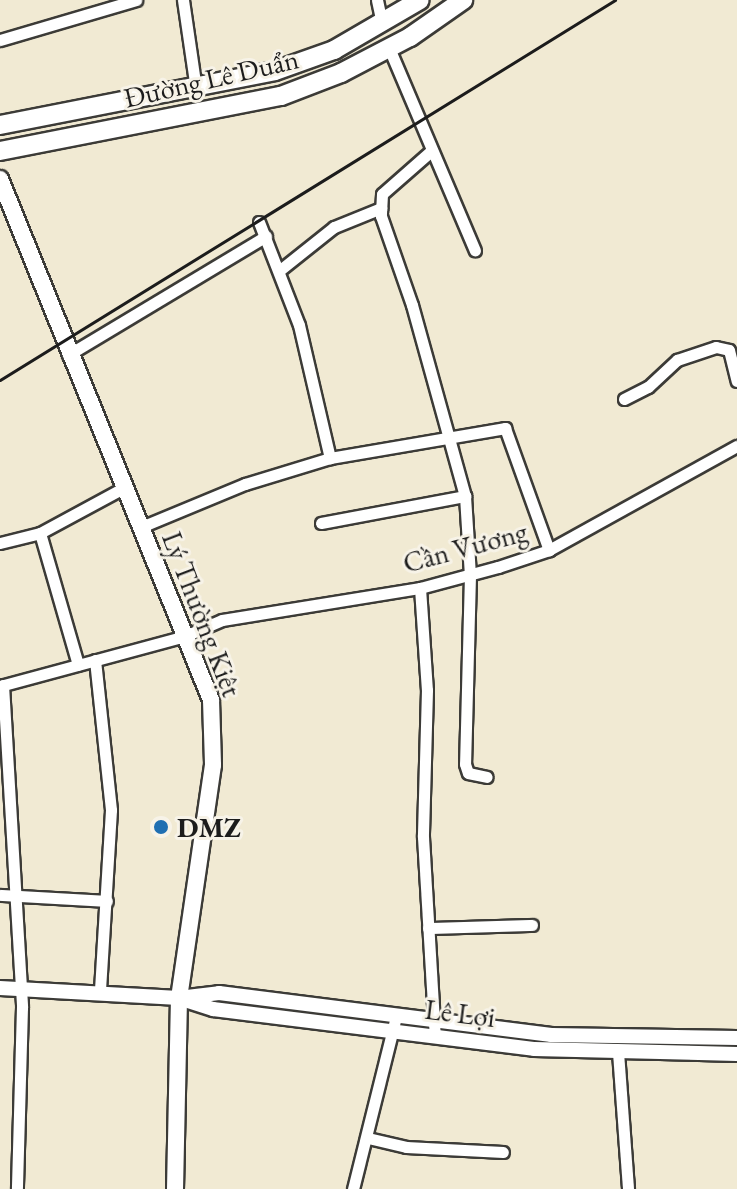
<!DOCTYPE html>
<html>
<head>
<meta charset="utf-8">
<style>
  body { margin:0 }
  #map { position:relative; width:737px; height:1189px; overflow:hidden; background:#f1ead3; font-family:"EB Garamond",serif }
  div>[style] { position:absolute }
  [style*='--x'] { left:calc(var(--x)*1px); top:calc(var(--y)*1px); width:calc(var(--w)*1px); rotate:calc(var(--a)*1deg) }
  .roads { filter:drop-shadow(2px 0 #3c3b37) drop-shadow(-2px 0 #3c3b37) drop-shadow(0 2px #3c3b37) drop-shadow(0 -2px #3c3b37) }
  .minor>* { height:11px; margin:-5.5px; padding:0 5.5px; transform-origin:5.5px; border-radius:5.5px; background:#fff }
  .tertiary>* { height:14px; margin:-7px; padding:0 7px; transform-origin:7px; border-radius:7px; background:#fff }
  .secondary>* { height:16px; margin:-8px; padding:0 8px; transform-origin:8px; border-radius:8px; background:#fff }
  .trunk>* { height:18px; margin:-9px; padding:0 9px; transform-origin:9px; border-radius:9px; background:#fff }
  .rail>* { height:3px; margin:-1.5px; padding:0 1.5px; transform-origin:1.5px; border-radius:1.5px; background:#1c1c1c }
  .dots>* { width:22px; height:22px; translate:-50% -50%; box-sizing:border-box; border:4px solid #f7f3e8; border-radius:50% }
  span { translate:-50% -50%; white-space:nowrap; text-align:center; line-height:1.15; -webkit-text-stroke:6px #f7f3e8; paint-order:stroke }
  .street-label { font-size:28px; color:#1c1c1c }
  .poi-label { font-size:28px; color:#1c1c1c; font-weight:700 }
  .left { translate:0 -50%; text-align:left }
</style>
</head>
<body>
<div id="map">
  <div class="roads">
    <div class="minor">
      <i style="--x:183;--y:0;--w:90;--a:81.7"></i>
      <i style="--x:377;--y:0;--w:25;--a:78"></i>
      <i style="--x:0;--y:40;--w:142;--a:-16.4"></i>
      <i style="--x:389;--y:48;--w:220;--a:67"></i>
      <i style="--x:431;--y:151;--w:65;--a:138.7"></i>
      <i style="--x:382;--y:194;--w:22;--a:93"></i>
      <i style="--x:381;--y:216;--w:94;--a:70.8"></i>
      <i style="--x:412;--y:305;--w:198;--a:74.5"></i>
      <i style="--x:465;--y:496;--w:79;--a:86.4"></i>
      <i style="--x:470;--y:575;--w:189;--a:91.5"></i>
      <i style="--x:465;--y:764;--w:9;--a:72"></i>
      <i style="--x:468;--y:773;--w:19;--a:12"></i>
      <i style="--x:259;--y:222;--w:110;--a:68.8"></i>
      <i style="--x:299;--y:325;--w:137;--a:76.9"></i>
      <i style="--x:280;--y:270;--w:69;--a:-38.5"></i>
      <i style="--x:334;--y:227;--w:51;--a:-22"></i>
      <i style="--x:68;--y:355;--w:231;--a:-31"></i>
      <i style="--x:624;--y:399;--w:27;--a:-27"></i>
      <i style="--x:648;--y:387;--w:40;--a:-43"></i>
      <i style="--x:677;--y:360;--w:41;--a:-18.4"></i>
      <i style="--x:716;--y:347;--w:13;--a:13"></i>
      <i style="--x:729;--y:350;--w:32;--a:76"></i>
      <i style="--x:321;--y:523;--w:147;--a:-10.6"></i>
      <i style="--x:141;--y:527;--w:113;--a:-22.5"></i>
      <i style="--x:245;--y:484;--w:89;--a:-17"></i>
      <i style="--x:330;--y:458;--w:178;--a:-9.7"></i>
      <i style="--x:505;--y:428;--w:130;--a:70.2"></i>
      <i style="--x:40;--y:533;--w:137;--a:73.9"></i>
      <i style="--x:0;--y:543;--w:41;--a:-14"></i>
      <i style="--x:40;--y:533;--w:97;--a:-28.4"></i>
      <i style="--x:420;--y:588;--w:102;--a:86.1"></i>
      <i style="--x:427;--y:690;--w:147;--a:91.6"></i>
      <i style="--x:423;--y:837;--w:200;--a:86.6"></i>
      <i style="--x:95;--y:660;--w:151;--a:83.9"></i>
      <i style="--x:111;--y:810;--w:180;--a:93.5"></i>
      <i style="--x:3;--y:685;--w:323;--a:86.6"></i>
      <i style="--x:22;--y:1007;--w:182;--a:91.6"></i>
      <i style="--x:0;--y:686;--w:192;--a:-15.1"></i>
      <i style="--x:185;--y:636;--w:40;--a:-23.4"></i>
      <i style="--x:222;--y:620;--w:201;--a:-9.2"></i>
      <i style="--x:420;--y:588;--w:81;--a:-15.1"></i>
      <i style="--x:498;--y:567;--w:54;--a:-18.4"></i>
      <i style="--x:549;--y:550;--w:215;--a:-29"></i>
      <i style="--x:0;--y:895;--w:107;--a:3.2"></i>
      <i style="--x:428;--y:928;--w:104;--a:-1.7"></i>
      <i style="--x:618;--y:1052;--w:137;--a:85.8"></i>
      <i style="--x:368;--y:1138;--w:39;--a:13"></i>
      <i style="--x:406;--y:1147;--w:97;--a:3"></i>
      <i style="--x:353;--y:1189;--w:178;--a:-76"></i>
    </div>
    <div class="tertiary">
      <i style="--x:0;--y:988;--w:179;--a:3.2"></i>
      <i style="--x:179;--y:998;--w:36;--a:18"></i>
      <i style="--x:213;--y:1009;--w:323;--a:7.1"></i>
      <i style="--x:534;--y:1049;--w:203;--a:1.4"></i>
      <i style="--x:187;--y:997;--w:32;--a:-7"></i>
      <i style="--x:219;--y:993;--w:335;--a:7.2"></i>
      <i style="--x:551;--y:1035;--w:186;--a:0.9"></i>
    </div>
    <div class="secondary">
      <i style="--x:0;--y:179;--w:562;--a:67.95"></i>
      <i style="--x:211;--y:700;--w:65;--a:88.2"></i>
      <i style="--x:213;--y:765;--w:235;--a:98.3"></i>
      <i style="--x:179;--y:998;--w:191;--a:91.2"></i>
    </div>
    <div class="trunk">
      <i style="--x:0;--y:125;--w:280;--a:-11.1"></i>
      <i style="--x:275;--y:71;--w:63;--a:-19.6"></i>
      <i style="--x:334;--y:50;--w:99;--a:-30.2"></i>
      <i style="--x:0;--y:151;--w:286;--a:-11.1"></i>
      <i style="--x:281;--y:96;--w:64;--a:-21"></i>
      <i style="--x:341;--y:73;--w:78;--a:-27.6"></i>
      <i style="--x:410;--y:37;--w:65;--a:-34.9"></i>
    </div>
  </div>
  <div class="rail">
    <i style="--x:0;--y:380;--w:723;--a:-31.71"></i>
  </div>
  <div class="dots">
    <i style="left:161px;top:827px;background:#1f6fb2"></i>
  </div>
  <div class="street-label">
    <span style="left:211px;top:78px;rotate:-13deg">Đường Lê Duẩn</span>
    <span style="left:465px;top:547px;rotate:-15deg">Cần Vương</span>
    <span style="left:202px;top:614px;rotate:69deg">Lý Thường Kiệt</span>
    <span style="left:460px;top:1013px;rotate:7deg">Lê Lợi</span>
  </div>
  <div class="poi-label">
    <span class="left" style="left:177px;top:827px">DMZ</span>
  </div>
</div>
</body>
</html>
